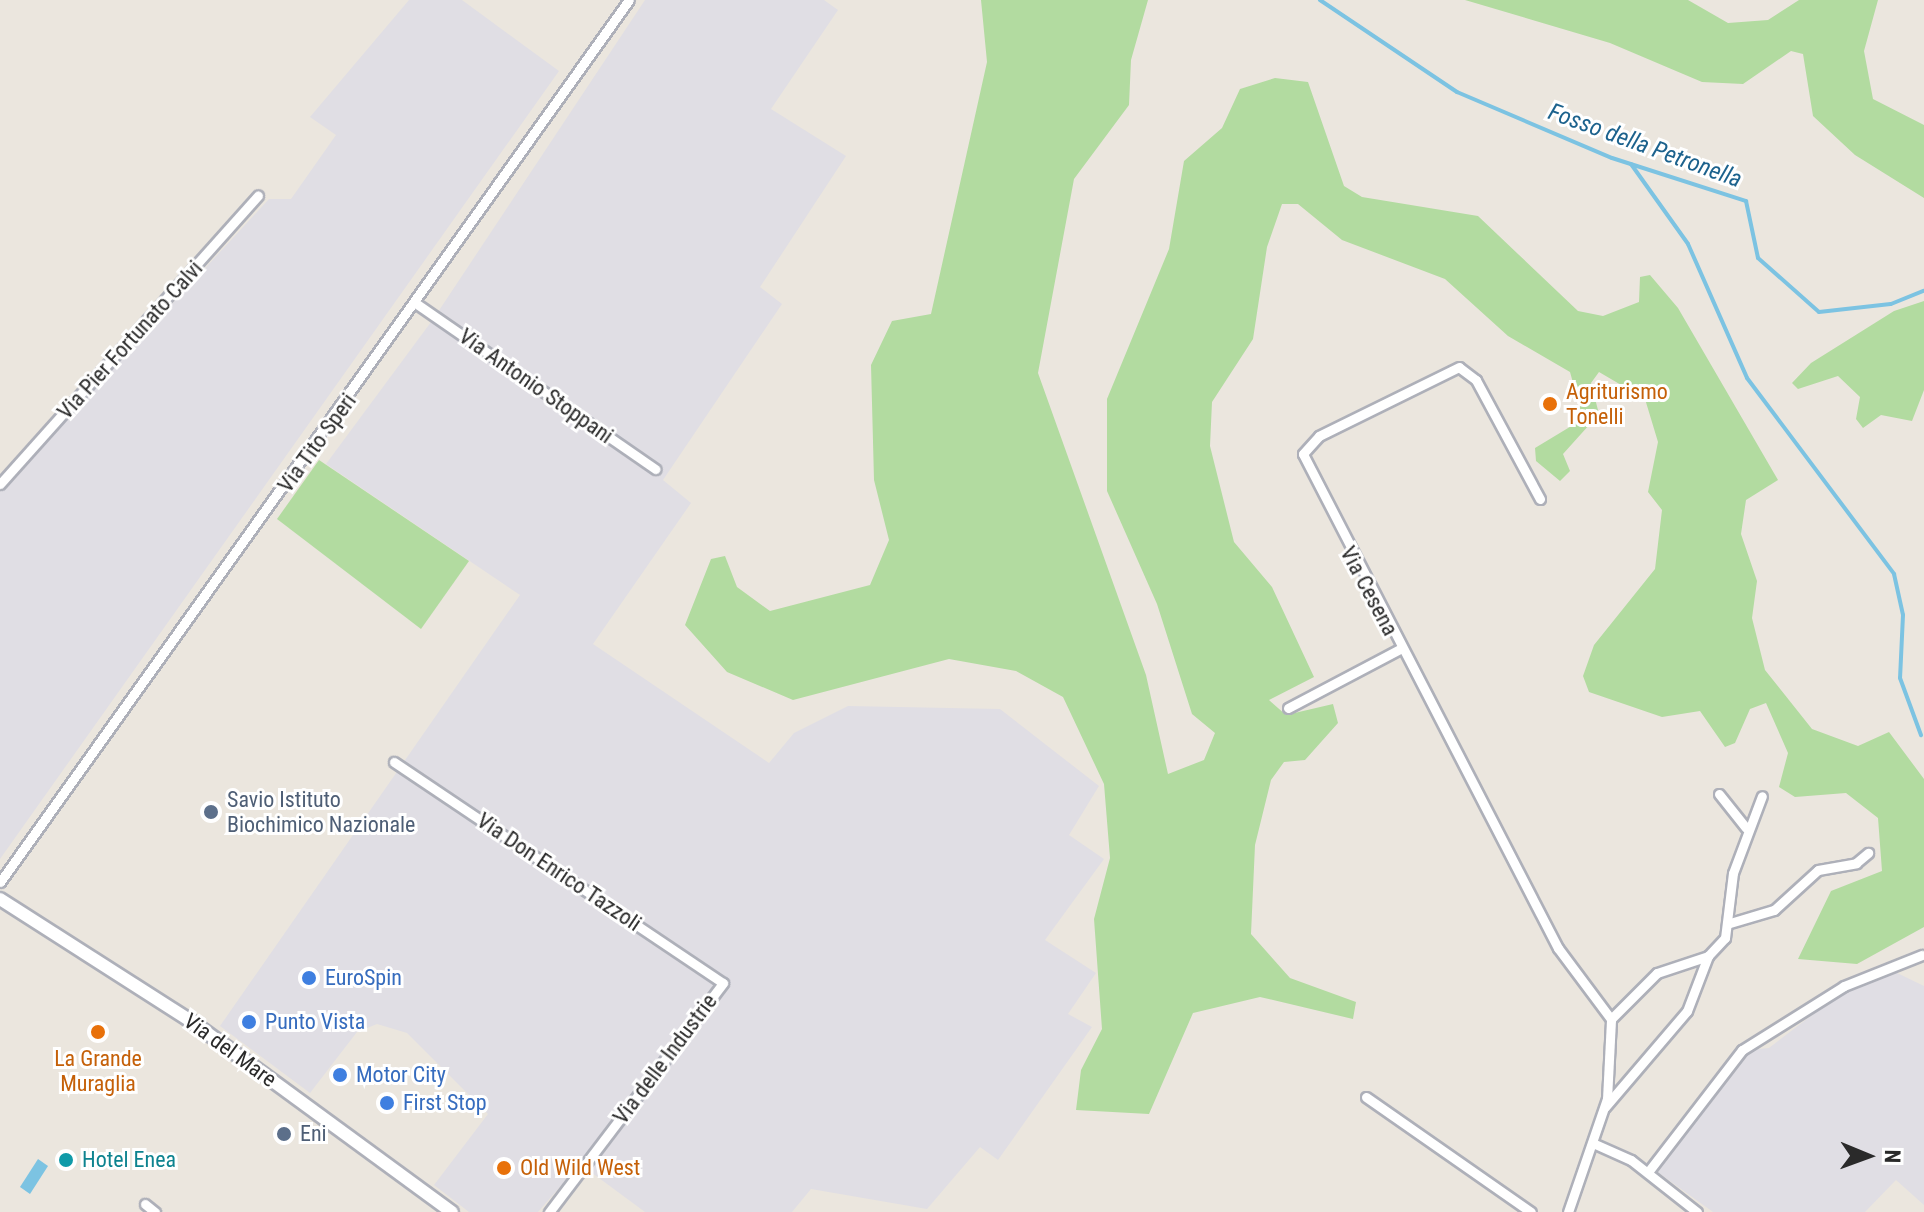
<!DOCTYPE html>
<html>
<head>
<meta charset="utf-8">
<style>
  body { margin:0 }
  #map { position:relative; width:1924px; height:1212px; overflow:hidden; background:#ebe6de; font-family:"Roboto Condensed",sans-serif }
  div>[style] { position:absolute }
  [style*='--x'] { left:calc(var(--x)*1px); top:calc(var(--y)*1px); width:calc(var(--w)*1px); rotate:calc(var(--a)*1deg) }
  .industrial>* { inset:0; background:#e0dee4 }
  .green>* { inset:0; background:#b2dba0 }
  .water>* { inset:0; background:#7cc3e2 }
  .stream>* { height:4px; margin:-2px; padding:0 2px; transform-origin:2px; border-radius:2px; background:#7cc3e2 }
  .roads { filter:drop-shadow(2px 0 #aeb0b9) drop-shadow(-2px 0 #aeb0b9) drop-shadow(0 2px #aeb0b9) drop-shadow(0 -2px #aeb0b9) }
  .street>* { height:9px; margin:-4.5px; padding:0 4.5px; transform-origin:4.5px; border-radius:4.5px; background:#fff }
  .secondary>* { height:12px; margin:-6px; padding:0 6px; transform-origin:6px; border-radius:6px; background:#fff }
  .dots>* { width:22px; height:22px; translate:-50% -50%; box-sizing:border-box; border:4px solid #fff; border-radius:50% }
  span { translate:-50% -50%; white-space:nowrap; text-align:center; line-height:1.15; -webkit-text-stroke:6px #fff; paint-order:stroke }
  .street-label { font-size:22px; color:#2a2a2a }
  .food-label { font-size:22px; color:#c56008 }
  .left { translate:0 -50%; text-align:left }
  .service-label { font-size:22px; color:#4e5e75 }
  .shop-label { font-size:22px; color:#366cbe }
  .culture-label { font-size:22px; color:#0d838f }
  .water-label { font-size:24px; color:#1c628d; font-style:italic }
  .north { position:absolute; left:1828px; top:1116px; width:80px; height:80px; -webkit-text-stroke:6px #fff; paint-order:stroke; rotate:91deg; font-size:22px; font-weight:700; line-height:32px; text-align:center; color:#2a2a2a }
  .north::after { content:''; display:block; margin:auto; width:28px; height:36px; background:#2a2a2a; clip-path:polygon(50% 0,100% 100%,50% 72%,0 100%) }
</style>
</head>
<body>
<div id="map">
  <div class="industrial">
    <i style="clip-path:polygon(409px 0,462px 0,559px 71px,0 859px,0 490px,269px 199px,291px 199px,336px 135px,310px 117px)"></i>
    <i style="clip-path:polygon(645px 0,824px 0,838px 10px,771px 109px,846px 156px,760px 287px,782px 304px,663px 480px,691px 503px,593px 644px,769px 763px,794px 733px,848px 706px,1000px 709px,1099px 786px,1069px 835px,1104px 859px,1045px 940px,1096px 973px,1068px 1014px,1092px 1027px,998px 1160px,980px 1147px,927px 1209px,811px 1189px,792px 1212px,645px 1212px,580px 1164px,538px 1212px,469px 1212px,434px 1185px,488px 1114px,407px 1033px,377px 1024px,357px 1032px,310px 1093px,220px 1026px,520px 595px,326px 464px,434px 318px)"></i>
    <i style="clip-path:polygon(1895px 972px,1924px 986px,1924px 1205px,1896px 1180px,1865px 1212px,1713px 1212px,1656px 1171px,1746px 1050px,1769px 1048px,1837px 996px)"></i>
  </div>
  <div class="green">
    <i style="clip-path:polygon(981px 0,1148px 0,1131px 60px,1129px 105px,1074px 179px,1038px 373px,1146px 675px,1168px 774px,1204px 760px,1215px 733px,1192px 714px,1157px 604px,1107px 491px,1107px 399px,1169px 249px,1184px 161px,1222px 128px,1240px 89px,1275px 78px,1308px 82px,1344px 186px,1362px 197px,1478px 216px,1578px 311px,1603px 316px,1639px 302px,1640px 277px,1650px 275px,1678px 308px,1778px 480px,1746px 500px,1741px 534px,1757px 581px,1752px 618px,1765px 670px,1812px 729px,1858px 746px,1889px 732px,1924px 779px,1924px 927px,1857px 964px,1798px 959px,1831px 891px,1882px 871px,1878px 818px,1846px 793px,1795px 797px,1779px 787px,1788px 753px,1766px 703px,1750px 709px,1735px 743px,1725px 747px,1700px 711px,1662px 717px,1589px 692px,1583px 676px,1594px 645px,1655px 569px,1662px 510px,1648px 492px,1658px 442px,1645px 399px,1599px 372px,1591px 383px,1599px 414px,1563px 454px,1570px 471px,1560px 481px,1536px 461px,1535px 448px,1583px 419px,1570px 372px,1508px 336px,1445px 279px,1342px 240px,1298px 204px,1282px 204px,1267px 247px,1253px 339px,1212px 402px,1210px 446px,1234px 542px,1272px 587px,1314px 677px,1269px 700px,1286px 715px,1333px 704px,1338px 723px,1305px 760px,1284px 762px,1271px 780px,1255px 845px,1251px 934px,1290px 978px,1356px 1002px,1353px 1019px,1260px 997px,1193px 1013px,1149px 1114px,1076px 1110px,1081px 1070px,1102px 1029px,1094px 919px,1110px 858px,1104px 784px,1063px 697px,1016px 671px,949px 659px,793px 700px,727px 672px,685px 625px,711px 559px,725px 556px,737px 587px,770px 611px,870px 585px,889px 540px,874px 480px,871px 365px,892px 321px,931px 314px,987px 62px)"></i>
    <i style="clip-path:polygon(1465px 0,1688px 0,1728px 23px,1768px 20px,1799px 0,1878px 0,1864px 51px,1873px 99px,1924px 125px,1924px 198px,1855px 155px,1813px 116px,1803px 54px,1791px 51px,1743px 84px,1702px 82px,1610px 43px)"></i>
    <i style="clip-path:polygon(1924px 301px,1924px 390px,1912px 421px,1881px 415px,1863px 428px,1856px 419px,1860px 397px,1838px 376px,1798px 389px,1792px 383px,1811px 363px,1894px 311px)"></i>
    <i style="clip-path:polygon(319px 460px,469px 561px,421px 629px,277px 519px)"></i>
  </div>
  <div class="water">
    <i style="clip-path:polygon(38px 1159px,48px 1166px,30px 1194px,20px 1187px)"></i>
  </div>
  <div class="stream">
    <i style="--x:1320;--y:0;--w:165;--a:33.9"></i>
    <i style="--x:1457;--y:92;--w:168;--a:23.1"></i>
    <i style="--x:1612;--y:158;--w:141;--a:17.8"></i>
    <i style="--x:1746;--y:201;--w:58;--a:78.1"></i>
    <i style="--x:1758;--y:258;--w:81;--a:41.5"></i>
    <i style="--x:1819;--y:312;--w:72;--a:-6.3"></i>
    <i style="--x:1891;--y:304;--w:35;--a:-22"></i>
    <i style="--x:1631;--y:164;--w:98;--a:54.5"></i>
    <i style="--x:1688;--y:244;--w:146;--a:66.2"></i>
    <i style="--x:1747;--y:378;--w:245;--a:53.1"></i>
    <i style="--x:1894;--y:574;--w:42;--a:77.6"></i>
    <i style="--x:1903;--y:615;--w:63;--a:92.7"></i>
    <i style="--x:1900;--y:678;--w:61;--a:69.8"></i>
  </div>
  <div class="roads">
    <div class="street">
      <i style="--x:417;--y:304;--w:290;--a:34.7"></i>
      <i style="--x:0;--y:484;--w:387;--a:-48.2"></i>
      <i style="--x:1540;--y:499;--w:135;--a:-118.3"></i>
      <i style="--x:1476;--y:380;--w:21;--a:-143"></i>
      <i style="--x:1459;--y:367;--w:156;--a:153.8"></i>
      <i style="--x:1319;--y:436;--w:24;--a:132"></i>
      <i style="--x:1303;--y:454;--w:556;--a:62.7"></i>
      <i style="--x:1558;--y:948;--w:89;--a:53.3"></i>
      <i style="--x:1288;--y:708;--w:127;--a:-27.8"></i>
      <i style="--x:394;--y:762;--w:396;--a:33.9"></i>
      <i style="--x:723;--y:983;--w:288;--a:127.2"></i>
      <i style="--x:1719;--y:794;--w:43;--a:51.5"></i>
      <i style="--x:0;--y:882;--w:1083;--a:-54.51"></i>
      <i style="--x:1730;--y:923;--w:46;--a:-16.5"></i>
      <i style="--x:1774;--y:910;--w:59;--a:-42.3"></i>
      <i style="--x:1818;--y:870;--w:39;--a:-10"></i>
      <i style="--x:1856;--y:863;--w:16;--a:-40"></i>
      <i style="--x:1611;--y:1019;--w:65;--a:-45"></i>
      <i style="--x:1657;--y:973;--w:54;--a:-18.4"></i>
      <i style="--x:1366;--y:1097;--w:201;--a:34.9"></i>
      <i style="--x:1605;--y:1107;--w:126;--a:-49.5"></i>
      <i style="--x:1687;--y:1011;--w:59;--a:-69.1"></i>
      <i style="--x:1708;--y:956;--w:25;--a:-47"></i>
      <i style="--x:1725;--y:938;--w:65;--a:-83"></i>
      <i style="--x:1733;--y:873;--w:82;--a:-69.4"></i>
      <i style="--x:1595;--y:1144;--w:39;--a:24"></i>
      <i style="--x:1631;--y:1160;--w:84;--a:38.2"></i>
      <i style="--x:1648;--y:1172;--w:154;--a:-52.4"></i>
      <i style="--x:1742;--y:1050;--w:120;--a:-32.1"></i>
      <i style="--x:1844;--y:986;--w:84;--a:-21.7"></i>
      <i style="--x:145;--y:1204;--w:13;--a:39"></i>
      <i style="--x:1568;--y:1212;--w:120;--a:-71"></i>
      <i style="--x:1607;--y:1099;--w:80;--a:-87.1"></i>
    </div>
    <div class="secondary">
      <i style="--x:0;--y:899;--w:223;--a:32.6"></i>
      <i style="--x:188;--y:1019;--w:327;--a:36.2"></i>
    </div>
  </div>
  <div class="dots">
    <i style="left:1550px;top:404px;background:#e8710a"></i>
    <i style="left:211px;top:812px;background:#5c6f8a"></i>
    <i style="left:309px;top:978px;background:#3f7fe0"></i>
    <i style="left:249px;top:1022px;background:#3f7fe0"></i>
    <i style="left:98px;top:1032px;background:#e8710a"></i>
    <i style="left:340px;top:1075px;background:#3f7fe0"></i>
    <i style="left:387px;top:1103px;background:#3f7fe0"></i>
    <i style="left:284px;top:1134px;background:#5c6f8a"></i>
    <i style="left:66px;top:1160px;background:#0f9aa8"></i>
    <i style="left:504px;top:1168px;background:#e8710a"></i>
  </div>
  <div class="street-label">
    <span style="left:130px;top:340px;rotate:-48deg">Via Pier Fortunato Calvi</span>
    <span style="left:536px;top:386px;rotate:35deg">Via Antonio Stoppani</span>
    <span style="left:317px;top:443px;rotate:-54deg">Via Tito Speri</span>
    <span style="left:1369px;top:591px;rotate:62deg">Via Cesena</span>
    <span style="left:559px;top:872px;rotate:34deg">Via Don Enrico Tazzoli</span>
    <span style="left:230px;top:1050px;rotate:36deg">Via del Mare</span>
    <span style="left:665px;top:1059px;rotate:-53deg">Via delle Industrie</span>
  </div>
  <div class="food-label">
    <span class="left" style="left:1566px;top:404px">Agriturismo<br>Tonelli</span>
    <span style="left:98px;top:1071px">La Grande<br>Muraglia</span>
    <span class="left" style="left:520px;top:1168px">Old Wild West</span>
  </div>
  <div class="service-label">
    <span class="left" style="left:227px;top:812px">Savio Istituto<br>Biochimico Nazionale</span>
    <span class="left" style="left:300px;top:1134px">Eni</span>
  </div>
  <div class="shop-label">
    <span class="left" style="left:325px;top:978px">EuroSpin</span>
    <span class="left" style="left:265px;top:1022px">Punto Vista</span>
    <span class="left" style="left:356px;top:1075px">Motor City</span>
    <span class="left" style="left:403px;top:1103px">First Stop</span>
  </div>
  <div class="culture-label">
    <span class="left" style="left:82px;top:1160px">Hotel Enea</span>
  </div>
  <div class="water-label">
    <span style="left:1645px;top:146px;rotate:20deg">Fosso della Petronella</span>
  </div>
  <div class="north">N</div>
</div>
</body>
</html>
